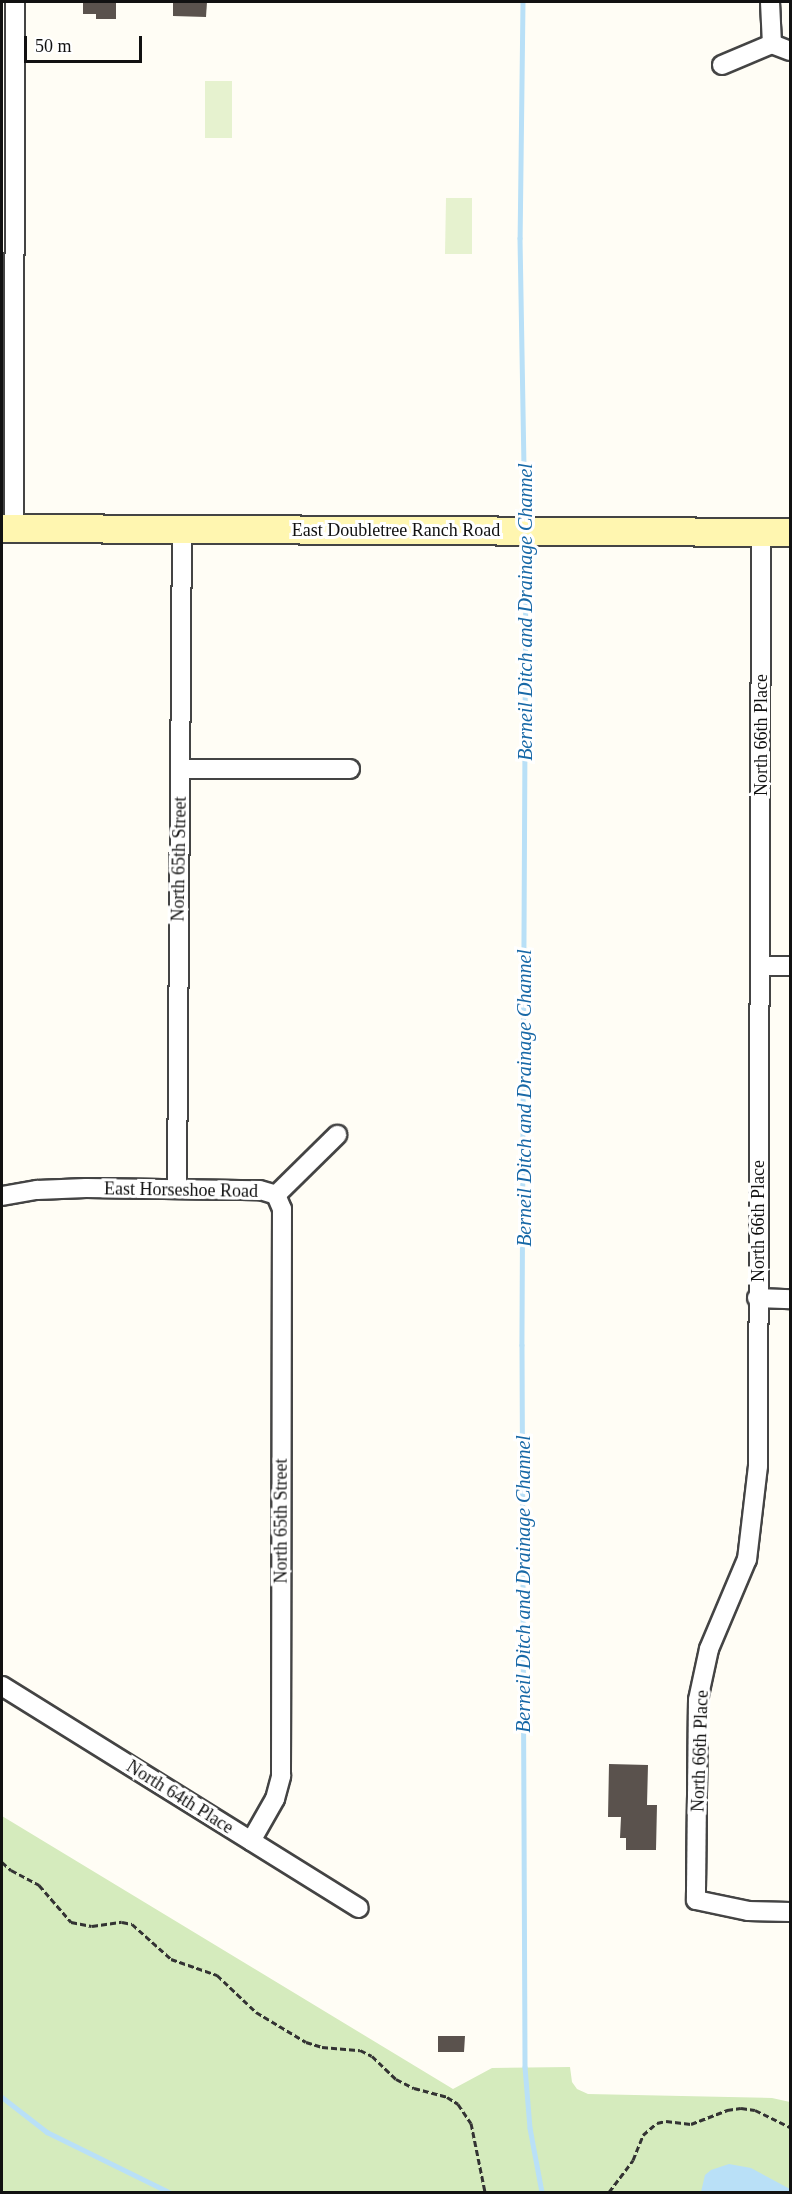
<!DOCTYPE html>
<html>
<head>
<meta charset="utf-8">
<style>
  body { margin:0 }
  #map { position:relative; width:792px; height:2194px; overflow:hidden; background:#fffdf5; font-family:"Times New Roman",serif }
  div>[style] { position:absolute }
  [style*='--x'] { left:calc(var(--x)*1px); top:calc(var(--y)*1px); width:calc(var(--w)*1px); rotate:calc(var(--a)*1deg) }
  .green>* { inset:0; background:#d5ebbd }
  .pitch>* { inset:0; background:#e6f2cf }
  .water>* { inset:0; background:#b9e0f7 }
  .stream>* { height:4.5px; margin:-2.25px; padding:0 2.25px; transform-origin:2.25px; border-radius:2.25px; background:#b9e0f7 }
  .building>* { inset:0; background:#5a524d }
  .path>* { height:3px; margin-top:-1.5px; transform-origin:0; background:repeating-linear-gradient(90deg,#333 0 6px,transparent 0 9px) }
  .roads { filter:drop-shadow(2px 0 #444) drop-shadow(-2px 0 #444) drop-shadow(0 2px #444) drop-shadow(0 -2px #444) }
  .minor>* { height:18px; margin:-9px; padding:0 9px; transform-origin:9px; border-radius:9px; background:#fff }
  .secondary>* { height:27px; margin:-13.5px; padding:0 13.5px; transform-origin:13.5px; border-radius:13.5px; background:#fff6b0 }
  span { translate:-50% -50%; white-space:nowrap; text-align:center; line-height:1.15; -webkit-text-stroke:6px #fff; paint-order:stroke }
  .street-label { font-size:18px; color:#111 }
  .water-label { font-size:20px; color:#1768a6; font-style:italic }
  .frame { position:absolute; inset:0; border:3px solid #111; pointer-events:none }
  .scale { position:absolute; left:24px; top:36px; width:118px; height:27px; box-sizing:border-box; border:3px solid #111; border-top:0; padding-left:8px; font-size:18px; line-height:21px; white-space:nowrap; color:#111; -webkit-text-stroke:4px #fff; paint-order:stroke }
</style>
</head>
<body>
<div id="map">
  <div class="green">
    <i style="clip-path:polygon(2px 1816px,453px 2089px,492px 2068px,570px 2067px,572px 2082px,577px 2089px,588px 2094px,772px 2098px,790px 2102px,790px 2192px,2px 2192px)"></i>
  </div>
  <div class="pitch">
    <i style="clip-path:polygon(205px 81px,232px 81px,232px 138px,205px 138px)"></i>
    <i style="clip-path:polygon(446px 198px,472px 198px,472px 254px,445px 254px)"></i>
  </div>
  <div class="water">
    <i style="clip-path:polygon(729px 2164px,751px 2168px,790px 2189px,790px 2192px,701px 2192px,705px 2175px,711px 2170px)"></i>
  </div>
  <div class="stream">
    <i style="--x:523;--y:2;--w:236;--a:90.7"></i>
    <i style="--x:520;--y:238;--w:285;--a:89"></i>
    <i style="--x:526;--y:541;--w:804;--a:90.29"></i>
    <i style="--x:522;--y:1345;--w:722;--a:89.76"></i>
    <i style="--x:525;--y:2067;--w:61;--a:85.3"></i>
    <i style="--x:530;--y:2128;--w:65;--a:79.4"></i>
    <i style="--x:2;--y:2097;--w:57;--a:37.9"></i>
    <i style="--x:47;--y:2132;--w:136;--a:26.2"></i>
  </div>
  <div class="building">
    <i style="clip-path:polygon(83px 2px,116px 2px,116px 19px,96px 19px,96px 14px,83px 14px)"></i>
    <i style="clip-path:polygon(173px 2px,207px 2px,206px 17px,173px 16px)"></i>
    <i style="clip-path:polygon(609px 1764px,648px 1765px,647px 1805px,657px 1805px,656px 1850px,626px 1850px,626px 1838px,620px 1838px,621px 1817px,608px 1817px)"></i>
    <i style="clip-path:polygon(438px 2036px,465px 2036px,464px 2052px,438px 2052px)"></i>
  </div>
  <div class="path">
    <i style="--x:2;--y:1862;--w:12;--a:42"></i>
    <i style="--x:11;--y:1870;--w:32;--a:28"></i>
    <i style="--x:39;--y:1885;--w:49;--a:49.1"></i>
    <i style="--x:71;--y:1922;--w:21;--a:11"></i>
    <i style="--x:92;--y:1926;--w:30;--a:-8"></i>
    <i style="--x:122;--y:1922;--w:10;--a:11"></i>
    <i style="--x:132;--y:1924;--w:52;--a:41.9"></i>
    <i style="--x:171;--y:1959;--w:49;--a:19.2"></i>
    <i style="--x:217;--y:1975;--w:54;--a:43.5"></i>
    <i style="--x:256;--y:2012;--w:58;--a:31"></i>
    <i style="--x:306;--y:2042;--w:17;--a:17"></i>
    <i style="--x:322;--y:2047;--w:38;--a:5"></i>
    <i style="--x:360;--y:2050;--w:13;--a:27"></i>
    <i style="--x:372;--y:2056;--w:33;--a:44"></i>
    <i style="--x:396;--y:2079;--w:20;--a:27"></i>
    <i style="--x:414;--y:2088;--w:34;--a:15"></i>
    <i style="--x:447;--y:2097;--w:13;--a:32"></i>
    <i style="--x:458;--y:2104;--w:23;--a:56"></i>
    <i style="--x:471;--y:2123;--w:70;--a:78.5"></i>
    <i style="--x:609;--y:2192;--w:40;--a:-53"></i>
    <i style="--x:633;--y:2160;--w:27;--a:-68"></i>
    <i style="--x:643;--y:2135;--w:18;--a:-41"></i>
    <i style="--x:657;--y:2123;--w:9;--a:-13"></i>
    <i style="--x:666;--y:2121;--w:25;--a:7"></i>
    <i style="--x:691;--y:2124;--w:39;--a:-21"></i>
    <i style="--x:727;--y:2110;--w:14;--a:-8"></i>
    <i style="--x:741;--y:2108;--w:14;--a:8"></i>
    <i style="--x:755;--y:2110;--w:39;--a:26"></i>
  </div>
  <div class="roads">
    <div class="minor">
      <i style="--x:770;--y:2;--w:42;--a:87.3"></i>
      <i style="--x:722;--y:65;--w:54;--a:-22.8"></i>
      <i style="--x:772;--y:44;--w:19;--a:21"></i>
      <i style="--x:14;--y:528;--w:526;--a:-89.89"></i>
      <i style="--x:761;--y:532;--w:934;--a:90.18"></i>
      <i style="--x:758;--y:1466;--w:94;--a:96.7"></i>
      <i style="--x:747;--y:1559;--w:98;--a:112.9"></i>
      <i style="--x:709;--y:1649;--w:52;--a:102.2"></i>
      <i style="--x:698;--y:1700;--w:200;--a:90.6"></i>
      <i style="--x:696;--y:1900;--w:53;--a:11.9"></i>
      <i style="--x:748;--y:1911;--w:42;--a:1.4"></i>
      <i style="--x:180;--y:769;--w:170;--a:0"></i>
      <i style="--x:760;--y:966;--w:30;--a:0"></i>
      <i style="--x:177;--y:1189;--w:659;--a:-89.57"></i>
      <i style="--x:276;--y:1195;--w:86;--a:-44.5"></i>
      <i style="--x:2;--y:1196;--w:36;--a:-10"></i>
      <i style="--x:37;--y:1190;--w:49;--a:-2.3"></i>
      <i style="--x:86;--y:1188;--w:174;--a:0.7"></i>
      <i style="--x:260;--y:1190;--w:17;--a:17"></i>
      <i style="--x:757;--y:1298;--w:33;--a:2"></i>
      <i style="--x:2;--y:1686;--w:420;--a:31.9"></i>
      <i style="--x:251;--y:1841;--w:48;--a:-60.3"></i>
      <i style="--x:275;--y:1799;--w:24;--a:-75"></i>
      <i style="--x:281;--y:1776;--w:567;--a:-89.9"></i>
      <i style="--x:282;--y:1209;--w:15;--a:-113"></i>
    </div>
    <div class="secondary">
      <i style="--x:2;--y:528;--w:788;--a:0.29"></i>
    </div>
  </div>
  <div class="street-label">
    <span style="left:396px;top:530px">East Doubletree Ranch Road</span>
    <span style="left:761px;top:735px;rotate:-90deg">North 66th Place</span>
    <span style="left:179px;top:859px;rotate:-89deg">North 65th Street</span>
    <span style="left:181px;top:1190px;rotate:1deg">East Horseshoe Road</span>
    <span style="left:758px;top:1221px;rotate:-90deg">North 66th Place</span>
    <span style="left:281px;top:1521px;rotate:-90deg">North 65th Street</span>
    <span style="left:700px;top:1751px;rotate:-88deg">North 66th Place</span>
    <span style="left:180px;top:1797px;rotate:32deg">North 64th Place</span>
  </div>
  <div class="water-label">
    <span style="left:525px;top:612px;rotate:-90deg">Berneil Ditch and Drainage Channel</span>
    <span style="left:524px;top:1098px;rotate:-90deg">Berneil Ditch and Drainage Channel</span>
    <span style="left:523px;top:1584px;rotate:-90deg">Berneil Ditch and Drainage Channel</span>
  </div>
  <div class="frame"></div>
  <div class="scale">50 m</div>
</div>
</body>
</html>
